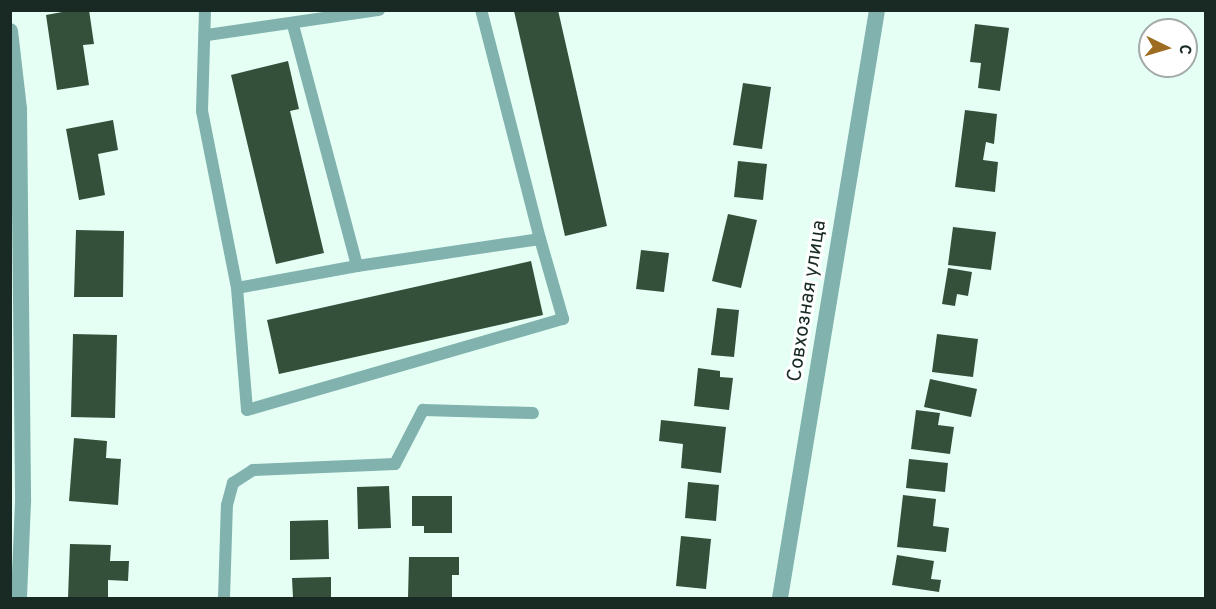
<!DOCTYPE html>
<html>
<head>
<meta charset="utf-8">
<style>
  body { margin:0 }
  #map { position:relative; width:1216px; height:609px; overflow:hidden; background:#e5fff5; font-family:Overpass,sans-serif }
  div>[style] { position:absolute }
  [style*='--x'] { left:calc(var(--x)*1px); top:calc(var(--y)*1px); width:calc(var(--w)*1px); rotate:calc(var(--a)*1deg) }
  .building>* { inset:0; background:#34503b }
  .service>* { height:12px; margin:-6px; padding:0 6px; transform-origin:6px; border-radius:6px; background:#81b2ae }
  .minor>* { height:16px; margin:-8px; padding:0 8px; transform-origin:8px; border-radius:8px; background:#81b2ae }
  .tertiary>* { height:16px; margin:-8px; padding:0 8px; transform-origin:8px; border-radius:8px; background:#81b2ae }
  span { translate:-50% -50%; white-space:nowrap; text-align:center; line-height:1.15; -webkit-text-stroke:6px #fff; paint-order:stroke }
  .street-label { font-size:20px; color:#192a24 }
  .frame { position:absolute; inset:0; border:12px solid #192a24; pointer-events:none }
  .north { position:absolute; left:1138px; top:18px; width:60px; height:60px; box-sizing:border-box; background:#fff; border:2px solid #a3aaa7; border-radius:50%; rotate:95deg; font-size:16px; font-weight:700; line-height:24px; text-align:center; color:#192a24 }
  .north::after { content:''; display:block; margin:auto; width:21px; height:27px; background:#9d6c20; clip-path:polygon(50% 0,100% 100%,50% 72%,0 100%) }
</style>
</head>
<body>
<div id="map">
  <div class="building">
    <i style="clip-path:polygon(73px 10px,89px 10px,94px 44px,83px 45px,89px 85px,57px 90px,46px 15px)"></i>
    <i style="clip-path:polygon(518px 10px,558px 10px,607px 226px,565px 236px,514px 11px)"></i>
    <i style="clip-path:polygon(975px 24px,1009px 28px,1000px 91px,978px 88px,981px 63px,970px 62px)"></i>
    <i style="clip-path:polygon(288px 61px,299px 109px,290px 111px,324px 253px,276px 264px,231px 75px)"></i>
    <i style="clip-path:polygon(743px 83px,771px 87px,762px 149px,733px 145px)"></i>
    <i style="clip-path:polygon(965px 110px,997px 114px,994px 144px,986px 142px,983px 160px,998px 162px,995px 192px,955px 187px)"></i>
    <i style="clip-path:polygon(113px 120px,118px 150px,98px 154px,105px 195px,79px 200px,66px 129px)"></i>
    <i style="clip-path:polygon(738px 161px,767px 164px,763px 200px,734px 197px)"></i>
    <i style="clip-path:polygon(728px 214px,757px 220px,741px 288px,712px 281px)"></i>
    <i style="clip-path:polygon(953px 227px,996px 232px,991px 270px,948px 265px)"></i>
    <i style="clip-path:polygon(76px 230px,124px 231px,123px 297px,74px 297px)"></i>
    <i style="clip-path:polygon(641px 250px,669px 253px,664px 292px,636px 289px)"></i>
    <i style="clip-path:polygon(531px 261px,543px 315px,279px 374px,267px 320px)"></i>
    <i style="clip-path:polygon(948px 268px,972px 272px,968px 296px,957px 294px,955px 306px,942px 304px)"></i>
    <i style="clip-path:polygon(717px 308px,739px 310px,734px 357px,711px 355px)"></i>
    <i style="clip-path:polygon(73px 334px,117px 335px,115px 418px,71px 417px)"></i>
    <i style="clip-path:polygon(937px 334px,978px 339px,973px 377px,932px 372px)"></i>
    <i style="clip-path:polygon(698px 368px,720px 371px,720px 377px,733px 378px,729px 410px,694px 406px)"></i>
    <i style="clip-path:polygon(930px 379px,977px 389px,971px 417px,924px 407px)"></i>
    <i style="clip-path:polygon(916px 410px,940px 413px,938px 425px,954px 427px,950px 454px,911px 449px)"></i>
    <i style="clip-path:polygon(661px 420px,726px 427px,721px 473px,681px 468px,683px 444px,659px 441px)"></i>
    <i style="clip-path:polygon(74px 438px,107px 441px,106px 458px,121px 459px,118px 505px,69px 501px)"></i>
    <i style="clip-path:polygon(909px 459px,948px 463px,945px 492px,906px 488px)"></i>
    <i style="clip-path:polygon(688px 482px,719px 485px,716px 521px,685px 518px)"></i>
    <i style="clip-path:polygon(389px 486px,391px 528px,358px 529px,357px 487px)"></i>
    <i style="clip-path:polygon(903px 495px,936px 499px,933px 526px,949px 528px,946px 552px,897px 547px)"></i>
    <i style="clip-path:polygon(412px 496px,452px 496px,452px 533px,424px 533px,424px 526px,412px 526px)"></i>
    <i style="clip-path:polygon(328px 520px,329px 559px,290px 560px,290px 521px)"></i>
    <i style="clip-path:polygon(681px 536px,711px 539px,706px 589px,676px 586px)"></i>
    <i style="clip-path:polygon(70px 544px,111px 545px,110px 561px,129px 561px,128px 581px,108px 580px,108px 598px,68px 598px)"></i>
    <i style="clip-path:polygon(897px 555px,934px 561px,931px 579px,941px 580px,939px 592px,892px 585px)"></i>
    <i style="clip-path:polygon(409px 557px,459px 557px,459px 575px,452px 575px,452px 598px,408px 598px)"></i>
    <i style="clip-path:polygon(331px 577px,331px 598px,293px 598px,292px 578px)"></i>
  </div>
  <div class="service">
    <i style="--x:205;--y:10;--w:101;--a:91.7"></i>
    <i style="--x:202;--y:111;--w:180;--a:78.8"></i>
    <i style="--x:237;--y:288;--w:122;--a:85.3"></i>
    <i style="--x:247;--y:410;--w:329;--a:-16.1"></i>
    <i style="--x:563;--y:319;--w:83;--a:-106"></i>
    <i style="--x:293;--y:25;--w:249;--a:75.1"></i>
    <i style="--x:357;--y:266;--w:185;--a:-8.4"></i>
    <i style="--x:540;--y:239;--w:236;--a:-104.4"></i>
    <i style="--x:207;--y:35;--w:174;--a:-8.3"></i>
    <i style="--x:237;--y:288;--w:122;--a:-10.4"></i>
    <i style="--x:224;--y:598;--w:93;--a:-88.2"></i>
    <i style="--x:227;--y:505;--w:23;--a:-75"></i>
    <i style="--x:233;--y:483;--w:24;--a:-33"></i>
    <i style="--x:253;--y:470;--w:142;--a:-2.4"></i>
    <i style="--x:395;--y:464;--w:61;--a:-62.6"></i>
    <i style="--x:423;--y:410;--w:110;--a:1.6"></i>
  </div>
  <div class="minor">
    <i style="--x:10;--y:31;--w:79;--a:83.4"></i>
    <i style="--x:19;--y:109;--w:393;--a:89.4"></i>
    <i style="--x:23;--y:502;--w:96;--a:92.4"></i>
  </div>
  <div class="tertiary">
    <i style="--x:780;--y:598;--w:596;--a:-80.63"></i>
  </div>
  <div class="street-label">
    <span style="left:808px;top:301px;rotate:-81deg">Совхозная улица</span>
  </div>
  <div class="frame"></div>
  <div class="north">С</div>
</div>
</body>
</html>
